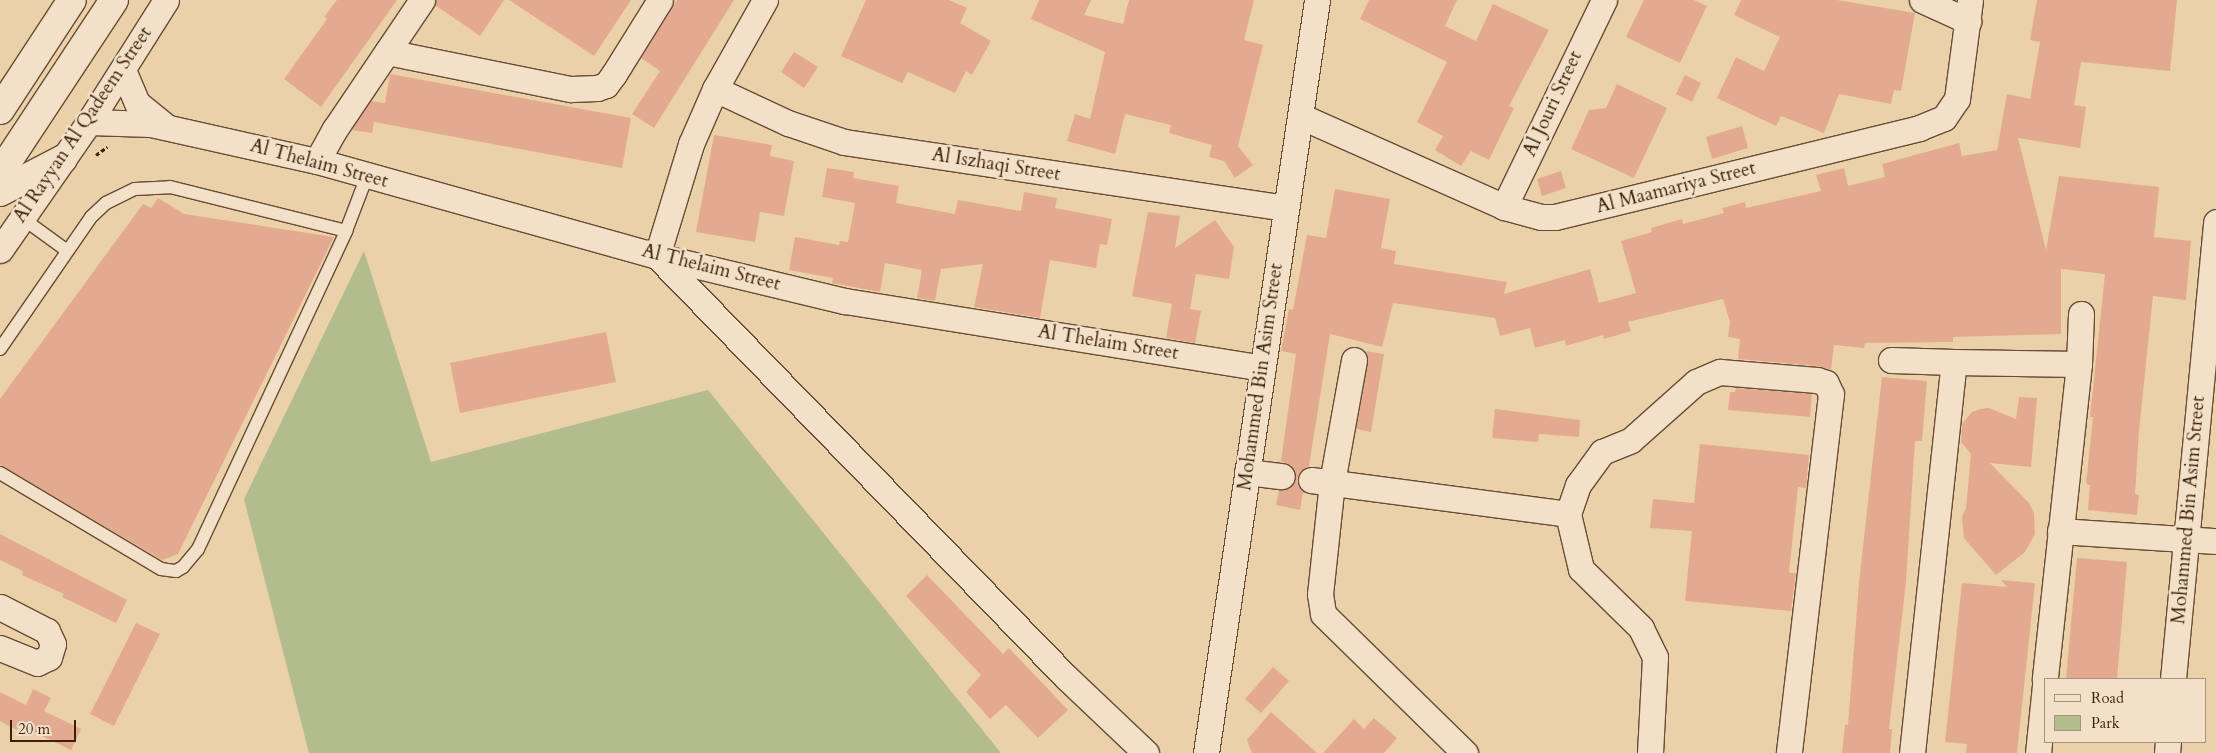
<!DOCTYPE html>
<html>
<head>
<meta charset="utf-8">
<style>
  body { margin:0 }
  #map { position:relative; width:2216px; height:753px; overflow:hidden; background:#ebd1aa; font-family:Cardo,serif }
  div>[style] { position:absolute }
  [style*='--x'] { left:calc(var(--x)*1px); top:calc(var(--y)*1px); width:calc(var(--w)*1px); rotate:calc(var(--a)*1deg) }
  .green>* { inset:0; background:#b3bc8c }
  .building>* { inset:0; background:#e4aa90 }
  .path>* { height:3px; margin-top:-1.5px; transform-origin:0; background:repeating-linear-gradient(90deg,#3c1f0d 0 4px,transparent 0 6.5px) }
  .roads { filter:drop-shadow(1px 0 #684c34) drop-shadow(-1px 0 #684c34) drop-shadow(0 1px #684c34) drop-shadow(0 -1px #684c34) }
  .lane>* { height:12px; margin:-6px; padding:0 6px; transform-origin:6px; border-radius:6px; background:#f2e1c8 }
  .street>* { height:25px; margin:-12.5px; padding:0 12.5px; transform-origin:12.5px; border-radius:12.5px; background:#f2e1c8 }
  .secondary>* { height:28px; margin:-14px; padding:0 14px; transform-origin:14px; border-radius:14px; background:#f2e1c8 }
  span { translate:-50% -50%; white-space:nowrap; text-align:center; line-height:1.15; -webkit-text-stroke:5px #f2e1c8; paint-order:stroke }
  .street-label { font-size:19px; color:#3c1f0d }
  .legend { position:absolute; left:2044px; top:678px; width:162px; height:65px; box-sizing:border-box; background:#f2e1c8; border:1px solid #a9937d; margin:0; padding:6px 9px; list-style:none; font-size:15px; color:#3c1f0d }
  .legend li { display:flex; align-items:center; gap:10px; height:25px }
  .legend b { width:25px; border:1px solid #a9937d }
  .scale { position:absolute; left:10px; top:720px; width:66px; height:22px; box-sizing:border-box; border:2px solid #3c1f0d; border-top:0; padding-left:6px; font-size:15px; line-height:18px; white-space:nowrap; color:#3c1f0d; -webkit-text-stroke:4px #f2e1c8; paint-order:stroke }
</style>
</head>
<body>
<div id="map">
  <div class="green">
    <i style="clip-path:polygon(364px 251px,431px 462px,708px 390px,1001px 753px,309px 753px,244px 499px)"></i>
  </div>
  <div class="building">
    <i style="clip-path:polygon(337px 0,397px 0,321px 107px,284px 79px,327px 19px,324px 17px)"></i>
    <i style="clip-path:polygon(436px 0,504px 0,480px 36px,435px 5px)"></i>
    <i style="clip-path:polygon(509px 0,631px 0,594px 56px)"></i>
    <i style="clip-path:polygon(677px 0,734px 0,654px 128px,632px 114px,660px 71px,641px 58px)"></i>
    <i style="clip-path:polygon(866px 0,949px 0,967px 8px,960px 23px,991px 41px,972px 75px,966px 71px,955px 93px,908px 72px,902px 83px,841px 56px)"></i>
    <i style="clip-path:polygon(1039px 0,1091px 0,1084px 15px,1123px 24px,1129px 0,1254px 0,1244px 40px,1263px 45px,1238px 146px,1253px 165px,1235px 178px,1224px 161px,1209px 157px,1212px 145px,1169px 133px,1171px 125px,1125px 114px,1115px 154px,1067px 141px,1075px 114px,1090px 119px,1105px 52px,1031px 19px)"></i>
    <i style="clip-path:polygon(1369px 0,1457px 0,1445px 26px,1476px 41px,1493px 4px,1549px 30px,1509px 106px,1514px 108px,1489px 160px,1471px 151px,1461px 166px,1435px 150px,1443px 136px,1417px 122px,1447px 62px,1360px 19px)"></i>
    <i style="clip-path:polygon(1644px 0,1694px 0,1707px 6px,1680px 63px,1626px 37px)"></i>
    <i style="clip-path:polygon(1741px 0,1837px 0,1915px 13px,1901px 91px,1894px 90px,1891px 104px,1839px 94px,1824px 133px,1781px 116px,1776px 126px,1717px 98px,1736px 57px,1764px 71px,1780px 37px,1734px 15px)"></i>
    <i style="clip-path:polygon(2037px 0,2177px 0,2170px 71px,2081px 62px,2074px 105px,2086px 107px,2080px 148px,2018px 138px,2046px 250px,2059px 176px,2159px 187px,2154px 237px,2191px 241px,2186px 300px,2153px 296px,2139px 431px,2135px 494px,2139px 495px,2137px 515px,2088px 510px,2090px 485px,2086px 484px,2093px 417px,2090px 417px,2105px 274px,2061px 269px,2061px 334px,1953px 337px,1953px 342px,1865px 343px,1864px 348px,1834px 345px,1831px 370px,1818px 366px,1738px 359px,1740px 339px,1728px 337px,1730px 322px,1723px 299px,1628px 322px,1631px 331px,1604px 339px,1603px 335px,1566px 346px,1565px 340px,1535px 348px,1530px 328px,1500px 336px,1495px 318px,1393px 303px,1382px 347px,1330px 334px,1309px 466px,1300px 471px,1297px 478px,1298px 486px,1306px 493px,1303px 493px,1300px 510px,1276px 505px,1279px 490px,1288px 489px,1296px 477px,1291px 465px,1281px 461px,1296px 354px,1281px 351px,1289px 309px,1293px 310px,1307px 235px,1326px 238px,1335px 189px,1390px 199px,1381px 248px,1396px 251px,1394px 264px,1507px 282px,1504px 294px,1590px 269px,1599px 303px,1636px 293px,1621px 241px,1652px 232px,1651px 228px,1682px 219px,1683px 224px,1724px 213px,1722px 208px,1745px 202px,1746px 208px,1821px 191px,1816px 175px,1844px 168px,1848px 186px,1885px 177px,1882px 164px,1959px 143px,1962px 156px,1997px 150px,2007px 94px,2030px 99px,2040px 42px,2030px 40px)"></i>
    <i style="clip-path:polygon(794px 52px,818px 67px,804px 88px,781px 72px)"></i>
    <i style="clip-path:polygon(390px 74px,631px 118px,622px 168px,374px 122px,372px 133px,352px 130px,371px 101px,385px 103px)"></i>
    <i style="clip-path:polygon(1685px 75px,1701px 83px,1692px 102px,1676px 94px)"></i>
    <i style="clip-path:polygon(1617px 84px,1667px 108px,1634px 178px,1571px 149px,1589px 110px,1606px 108px)"></i>
    <i style="clip-path:polygon(1742px 126px,1748px 148px,1712px 159px,1706px 137px)"></i>
    <i style="clip-path:polygon(714px 135px,772px 145px,770px 156px,794px 161px,784px 216px,760px 212px,755px 242px,696px 232px)"></i>
    <i style="clip-path:polygon(827px 168px,854px 172px,853px 178px,899px 186px,896px 203px,955px 214px,958px 200px,1021px 211px,1024px 192px,1057px 198px,1055px 208px,1112px 219px,1107px 245px,1100px 244px,1096px 268px,1050px 260px,1040px 318px,974px 307px,983px 264px,941px 269px,935px 301px,917px 298px,922px 270px,885px 263px,880px 292px,832px 283px,833px 278px,789px 270px,795px 237px,839px 245px,840px 241px,848px 242px,855px 203px,822px 197px)"></i>
    <i style="clip-path:polygon(1561px 171px,1566px 188px,1542px 196px,1537px 179px)"></i>
    <i style="clip-path:polygon(158px 198px,184px 214px,334px 237px,178px 554px,162px 560px,0 465px,0 399px,143px 204px,151px 208px)"></i>
    <i style="clip-path:polygon(1148px 212px,1180px 216px,1175px 248px,1215px 220px,1234px 247px,1229px 279px,1196px 274px,1190px 309px,1201px 311px,1195px 343px,1166px 338px,1172px 304px,1132px 296px)"></i>
    <i style="clip-path:polygon(606px 332px,616px 382px,460px 413px,450px 363px)"></i>
    <i style="clip-path:polygon(1366px 351px,1384px 354px,1371px 432px,1356px 429px,1368px 363px)"></i>
    <i style="clip-path:polygon(1882px 377px,1927px 381px,1922px 441px,1915px 441px,1906px 582px,1889px 729px,1892px 729px,1890px 753px,1842px 753px,1845px 725px,1848px 725px,1859px 583px)"></i>
    <i style="clip-path:polygon(1736px 388px,1812px 394px,1810px 417px,1728px 410px,1730px 392px,1735px 392px)"></i>
    <i style="clip-path:polygon(2019px 397px,2037px 398px,2031px 467px,1990px 463px,2029px 503px,2034px 513px,2035px 534px,2025px 552px,1996px 575px,1964px 538px,1962px 517px,1966px 508px,1971px 454px,1961px 442px,1962px 424px,1972px 412px,1980px 409px,1989px 408px,2016px 419px)"></i>
    <i style="clip-path:polygon(1495px 409px,1580px 420px,1579px 437px,1539px 434px,1538px 442px,1492px 438px)"></i>
    <i style="clip-path:polygon(1700px 444px,1809px 455px,1806px 488px,1798px 487px,1789px 573px,1796px 573px,1791px 611px,1685px 601px,1692px 531px,1650px 528px,1653px 499px,1694px 503px)"></i>
    <i style="clip-path:polygon(0 534px,127px 600px,116px 623px,62px 597px,64px 594px,22px 575px,23px 571px,0 560px)"></i>
    <i style="clip-path:polygon(2077px 558px,2127px 562px,2117px 679px,2066px 679px)"></i>
    <i style="clip-path:polygon(927px 575px,1003px 654px,1009px 648px,1068px 710px,1038px 738px,1006px 705px,990px 719px,966px 692px,981px 675px,906px 596px)"></i>
    <i style="clip-path:polygon(2001px 580px,2035px 583px,2017px 753px,1966px 753px,1967px 744px,1945px 742px,1962px 583px,2007px 587px)"></i>
    <i style="clip-path:polygon(136px 623px,160px 634px,114px 726px,90px 714px)"></i>
    <i style="clip-path:polygon(1273px 667px,1289px 681px,1261px 713px,1245px 699px)"></i>
    <i style="clip-path:polygon(33px 689px,51px 698px,44px 711px,81px 729px,71px 750px,19px 725px,17px 730px,0 721px,0 692px,26px 705px)"></i>
    <i style="clip-path:polygon(1271px 712px,1317px 753px,1252px 753px,1247px 740px)"></i>
    <i style="clip-path:polygon(1374px 718px,1397px 738px,1384px 753px,1323px 753px,1354px 719px,1364px 729px)"></i>
  </div>
  <div class="path">
    <i style="--x:96;--y:155;--w:14;--a:-36"></i>
  </div>
  <div class="roads">
    <div class="lane">
      <i style="--x:22;--y:218;--w:54;--a:36"></i>
      <i style="--x:0;--y:349;--w:160;--a:-55.4"></i>
      <i style="--x:91;--y:217;--w:21;--a:-43"></i>
      <i style="--x:106;--y:203;--w:32;--a:-26"></i>
      <i style="--x:135;--y:189;--w:35;--a:-3"></i>
      <i style="--x:170;--y:187;--w:181;--a:14"></i>
      <i style="--x:0;--y:473;--w:187;--a:30.8"></i>
      <i style="--x:161;--y:569;--w:15;--a:8"></i>
      <i style="--x:176;--y:571;--w:8;--a:-30"></i>
      <i style="--x:183;--y:567;--w:23;--a:-50"></i>
      <i style="--x:198;--y:549;--w:351;--a:-65"></i>
      <i style="--x:346;--y:231;--w:59;--a:-69.1"></i>
    </div>
    <div class="street">
      <i style="--x:765;--y:0;--w:102;--a:119.3"></i>
      <i style="--x:715;--y:89;--w:60;--a:113.6"></i>
      <i style="--x:691;--y:144;--w:117;--a:106.9"></i>
      <i style="--x:657;--y:256;--w:588;--a:45.83"></i>
      <i style="--x:1067;--y:678;--w:109;--a:43.5"></i>
      <i style="--x:1922;--y:0;--w:51;--a:24.5"></i>
      <i style="--x:387;--y:52;--w:188;--a:11.4"></i>
      <i style="--x:571;--y:89;--w:26;--a:-2"></i>
      <i style="--x:597;--y:88;--w:9;--a:-18"></i>
      <i style="--x:606;--y:85;--w:14;--a:-54"></i>
      <i style="--x:614;--y:74;--w:87;--a:-58.1"></i>
      <i style="--x:123;--y:70;--w:36;--a:67"></i>
      <i style="--x:137;--y:103;--w:36;--a:39"></i>
      <i style="--x:715;--y:89;--w:81;--a:25"></i>
      <i style="--x:788;--y:123;--w:59;--a:18.7"></i>
      <i style="--x:844;--y:142;--w:447;--a:8.5"></i>
      <i style="--x:1300;--y:116;--w:223;--a:24"></i>
      <i style="--x:1504;--y:207;--w:38;--a:15"></i>
      <i style="--x:1541;--y:217;--w:14;--a:0"></i>
      <i style="--x:1555;--y:217;--w:375;--a:-13.7"></i>
      <i style="--x:1919;--y:128;--w:27;--a:-22"></i>
      <i style="--x:1944;--y:118;--w:23;--a:-56"></i>
      <i style="--x:1957;--y:99;--w:100;--a:-82.5"></i>
      <i style="--x:89;--y:122;--w:62;--a:1.8"></i>
      <i style="--x:151;--y:124;--w:170;--a:12.6"></i>
      <i style="--x:317;--y:161;--w:353;--a:15.6"></i>
      <i style="--x:657;--y:256;--w:193;--a:13.5"></i>
      <i style="--x:845;--y:301;--w:423;--a:9.1"></i>
      <i style="--x:317;--y:161;--w:37;--a:-61"></i>
      <i style="--x:335;--y:129;--w:156;--a:-56"></i>
      <i style="--x:1504;--y:207;--w:230;--a:-64.2"></i>
      <i style="--x:0;--y:250;--w:156;--a:-55.2"></i>
      <i style="--x:89;--y:122;--w:144;--a:-57.7"></i>
      <i style="--x:1354;--y:360;--w:124;--a:100.2"></i>
      <i style="--x:1332;--y:482;--w:113;--a:96.1"></i>
      <i style="--x:1320;--y:594;--w:20;--a:81"></i>
      <i style="--x:1323;--y:614;--w:199;--a:44.4"></i>
      <i style="--x:1891;--y:360;--w:63;--a:1.8"></i>
      <i style="--x:2079;--y:364;--w:50;--a:-87.7"></i>
      <i style="--x:1247;--y:472;--w:35;--a:7"></i>
      <i style="--x:1311;--y:480;--w:259;--a:7.5"></i>
      <i style="--x:2060;--y:531;--w:156;--a:3.7"></i>
      <i style="--x:0;--y:607;--w:53;--a:27.1"></i>
      <i style="--x:47;--y:631;--w:14;--a:65"></i>
      <i style="--x:53;--y:644;--w:14;--a:107"></i>
      <i style="--x:49;--y:657;--w:13;--a:153"></i>
      <i style="--x:37;--y:663;--w:40;--a:-158"></i>
      <i style="--x:2173;--y:679;--w:459;--a:-84.6"></i>
      <i style="--x:1206;--y:753;--w:761;--a:-81.61"></i>
      <i style="--x:1650;--y:753;--w:96;--a:-87"></i>
      <i style="--x:1655;--y:657;--w:32;--a:-116"></i>
      <i style="--x:1641;--y:628;--w:84;--a:-135.5"></i>
      <i style="--x:1581;--y:569;--w:57;--a:-103.3"></i>
      <i style="--x:1568;--y:514;--w:31;--a:-71"></i>
      <i style="--x:1578;--y:485;--w:41;--a:-54"></i>
      <i style="--x:1602;--y:452;--w:31;--a:-22"></i>
      <i style="--x:1631;--y:440;--w:87;--a:-41.7"></i>
      <i style="--x:1696;--y:382;--w:26;--a:-23"></i>
      <i style="--x:1720;--y:372;--w:97;--a:4.7"></i>
      <i style="--x:1817;--y:380;--w:9;--a:18"></i>
      <i style="--x:1826;--y:383;--w:12;--a:66"></i>
      <i style="--x:1831;--y:394;--w:361;--a:96.7"></i>
      <i style="--x:1912;--y:753;--w:393;--a:-83.9"></i>
      <i style="--x:1954;--y:362;--w:125;--a:0.9"></i>
      <i style="--x:2079;--y:364;--w:317;--a:96.2"></i>
      <i style="--x:2038;--y:753;--w:68;--a:-84.1"></i>
      <i style="--x:2167;--y:753;--w:11;--a:-85"></i>
    </div>
    <div class="secondary">
      <i style="--x:0;--y:110;--w:131;--a:-56.8"></i>
      <i style="--x:0;--y:173;--w:207;--a:-56.6"></i>
      <i style="--x:0;--y:192;--w:71;--a:-27.6"></i>
    </div>
  </div>
  <div class="street-label">
    <span style="left:1553px;top:104px;rotate:-65deg">Al Jouri Street</span>
    <span style="left:83px;top:125px;rotate:-56deg">Al Rayyan Al Qadeem Street</span>
    <span style="left:319px;top:164px;rotate:15deg">Al Thelaim Street</span>
    <span style="left:996px;top:165px;rotate:9deg">Al Iszhaqi Street</span>
    <span style="left:1676px;top:188px;rotate:-14deg">Al Maamariya Street</span>
    <span style="left:711px;top:268px;rotate:14deg">Al Thelaim Street</span>
    <span style="left:1108px;top:343px;rotate:9deg">Al Thelaim Street</span>
    <span style="left:1261px;top:377px;rotate:-82deg">Mohammed Bin Asim Street</span>
    <span style="left:2189px;top:510px;rotate:-85deg">Mohammed Bin Asim Street</span>
  </div>
  <ul class="legend">
  <li><b style="height:6px;background:#f2e1c8"></b>Road</li>
  <li><b style="height:14px;background:#b3bc8c"></b>Park</li>
  </ul>
  <div class="scale">20 m</div>
</div>
</body>
</html>
